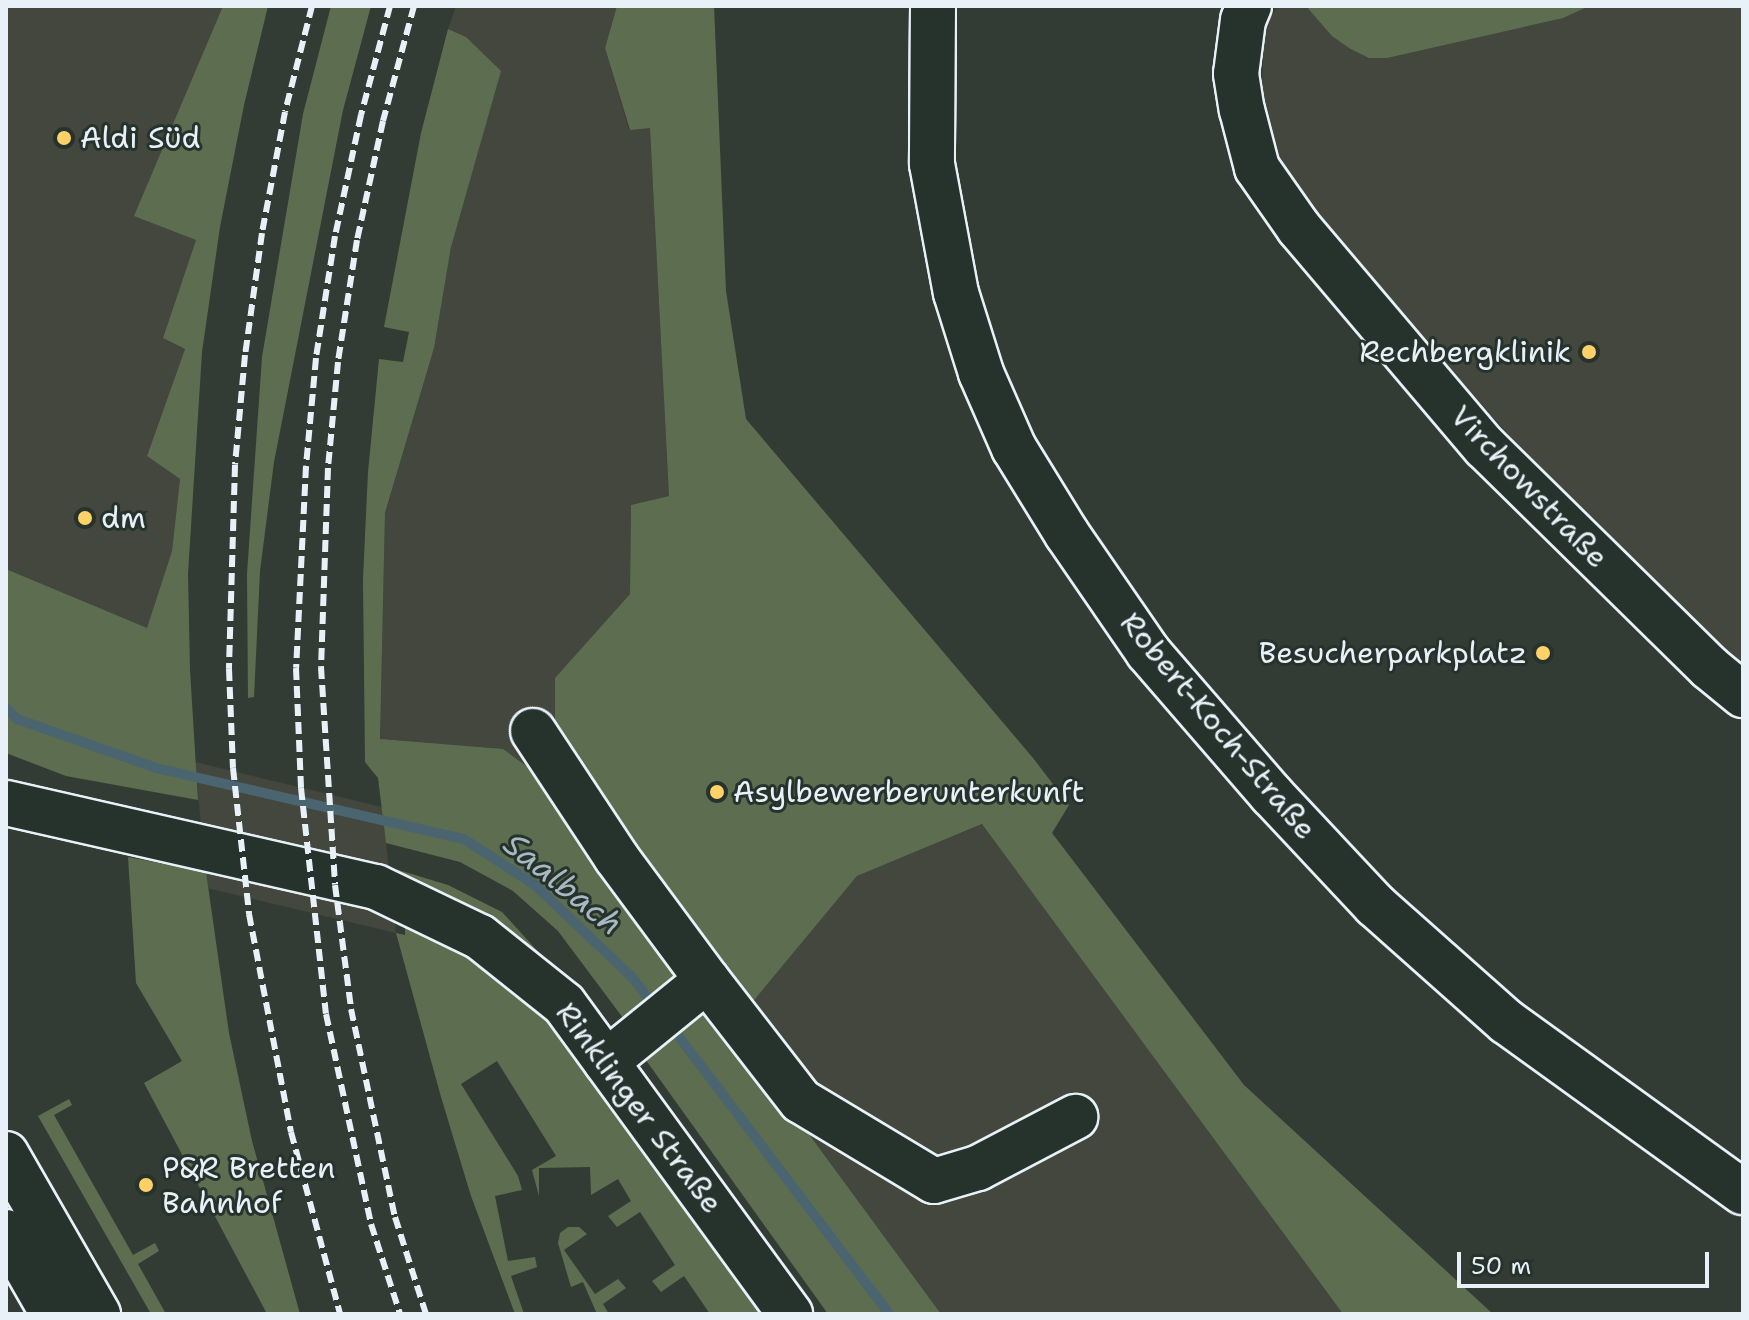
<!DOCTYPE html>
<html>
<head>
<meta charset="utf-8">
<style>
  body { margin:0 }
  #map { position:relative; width:1749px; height:1320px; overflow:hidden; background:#333c34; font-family:"Shantell Sans",sans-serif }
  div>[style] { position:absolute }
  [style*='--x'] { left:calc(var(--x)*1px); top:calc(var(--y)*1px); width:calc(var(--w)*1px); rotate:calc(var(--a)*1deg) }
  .built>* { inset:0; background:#43473d }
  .green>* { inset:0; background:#5d6e50 }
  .stream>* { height:10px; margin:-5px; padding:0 5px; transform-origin:5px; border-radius:5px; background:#4a656f }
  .roads { filter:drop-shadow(2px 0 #e8f1f8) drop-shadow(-2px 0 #e8f1f8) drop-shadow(0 2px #e8f1f8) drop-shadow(0 -2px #e8f1f8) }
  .minor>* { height:44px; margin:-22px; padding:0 22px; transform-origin:22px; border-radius:22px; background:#26332d }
  .rail>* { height:6px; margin-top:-3px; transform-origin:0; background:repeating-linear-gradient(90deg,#e8f1f8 0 12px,transparent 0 18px) }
  .dots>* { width:22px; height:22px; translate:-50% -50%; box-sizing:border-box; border:4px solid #26332d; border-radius:50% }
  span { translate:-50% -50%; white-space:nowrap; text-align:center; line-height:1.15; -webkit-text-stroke:6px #26332d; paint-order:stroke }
  .poi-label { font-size:30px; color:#e8f1f8 }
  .left { translate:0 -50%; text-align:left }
  .right { translate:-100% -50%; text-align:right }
  .street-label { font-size:30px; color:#e8f1f8 }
  .water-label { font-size:32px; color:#a9b9c1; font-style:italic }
  .frame { position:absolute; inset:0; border:8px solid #e8f1f8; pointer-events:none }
  .scale { position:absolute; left:1457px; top:1252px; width:252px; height:36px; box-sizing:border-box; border:4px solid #e8f1f8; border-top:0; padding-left:10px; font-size:24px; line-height:28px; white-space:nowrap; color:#e8f1f8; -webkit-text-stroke:6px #26332d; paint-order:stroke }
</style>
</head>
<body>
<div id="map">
  <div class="built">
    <i style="clip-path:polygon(6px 6px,223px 6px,135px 216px,196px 240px,163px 338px,185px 349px,147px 456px,180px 479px,172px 551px,147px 629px,6px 569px)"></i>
    <i style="clip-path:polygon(456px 6px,617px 6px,605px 48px,629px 130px,650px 127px,669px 496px,631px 505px,630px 594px,555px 678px,556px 788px,380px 740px,385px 514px,434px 348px,451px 247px,466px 37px,448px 29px)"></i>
    <i style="clip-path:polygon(1277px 6px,1743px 6px,1743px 665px,1660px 589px,1518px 446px,1302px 196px,1273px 150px,1262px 94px,1264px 31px)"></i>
    <i style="clip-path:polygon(195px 762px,382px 807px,396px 933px,207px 888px)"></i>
    <i style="clip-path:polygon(983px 824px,1328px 1294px,1343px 1314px,941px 1314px,731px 1028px,857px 876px)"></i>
  </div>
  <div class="green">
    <i style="clip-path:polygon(223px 6px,268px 6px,244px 105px,220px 227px,202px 352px,188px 574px,190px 670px,198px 800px,66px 776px,6px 753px,6px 569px,147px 628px,172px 551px,180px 479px,147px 456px,185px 349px,163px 338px,196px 240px,134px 216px)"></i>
    <i style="clip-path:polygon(331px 6px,371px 6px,343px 110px,274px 462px,260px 571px,254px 697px,248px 698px,247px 574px,262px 357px,303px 114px)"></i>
    <i style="clip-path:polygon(617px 6px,714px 6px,726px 291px,746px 419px,1033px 758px,1069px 805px,1052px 833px,1244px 1085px,1493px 1314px,1343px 1314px,982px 824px,857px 876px,731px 1028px,941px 1314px,828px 1314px,643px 1056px,631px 1020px,623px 1018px,558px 931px,513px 891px,460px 862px,386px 843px,378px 778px,365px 762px,363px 579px,368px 472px,379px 359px,403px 362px,409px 332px,384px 327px,421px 133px,448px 29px,466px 37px,501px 71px,451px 247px,434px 348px,385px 513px,380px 739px,503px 749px,555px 787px,555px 678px,630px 594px,631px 505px,669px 496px,650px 128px,630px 130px,605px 48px)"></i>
    <i style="clip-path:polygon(1306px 6px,1589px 6px,1563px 18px,1387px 58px,1369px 58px,1349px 48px,1332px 36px)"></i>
    <i style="clip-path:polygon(128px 857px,206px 872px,229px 1033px,252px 1141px,300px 1314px,267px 1314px,144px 1083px,182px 1061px,136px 983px)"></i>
    <i style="clip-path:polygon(395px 869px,448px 885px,502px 912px,551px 966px,492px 920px)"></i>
    <i style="clip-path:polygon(405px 923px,468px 954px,546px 1018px,591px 1073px,768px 1314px,710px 1314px,684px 1276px,661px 1292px,652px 1281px,675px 1265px,640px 1212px,617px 1227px,608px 1216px,631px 1201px,618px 1179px,591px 1195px,590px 1167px,539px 1168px,539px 1196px,532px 1170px,556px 1156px,497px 1061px,461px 1084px,518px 1176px,522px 1190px,495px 1196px,508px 1261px,535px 1257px,537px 1267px,511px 1276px,524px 1314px,515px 1314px,471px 1196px,441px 1097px,396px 933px,405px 935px)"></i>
    <i style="clip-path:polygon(69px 1099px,72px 1105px,54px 1115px,133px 1255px,155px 1243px,159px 1251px,138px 1264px,166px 1314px,151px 1314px,38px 1116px)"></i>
    <i style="clip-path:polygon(568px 1227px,579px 1227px,587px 1234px,564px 1250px,595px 1294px,618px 1279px,626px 1288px,603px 1304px,609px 1314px,597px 1314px,583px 1282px,571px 1287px,558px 1243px,560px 1233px)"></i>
  </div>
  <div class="stream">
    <i style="--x:6;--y:708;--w:16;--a:45"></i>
    <i style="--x:17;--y:719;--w:147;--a:19.4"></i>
    <i style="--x:156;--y:768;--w:316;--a:13"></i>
    <i style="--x:464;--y:839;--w:85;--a:32.9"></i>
    <i style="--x:535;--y:885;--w:132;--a:43.5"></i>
    <i style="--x:631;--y:976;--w:42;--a:51.8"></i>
    <i style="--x:670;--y:1025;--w:363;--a:52.8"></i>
  </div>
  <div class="roads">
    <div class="minor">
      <i style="--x:933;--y:6;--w:158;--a:90.4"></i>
      <i style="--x:932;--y:164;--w:131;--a:79.5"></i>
      <i style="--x:956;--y:293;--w:84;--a:72.6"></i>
      <i style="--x:981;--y:373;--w:82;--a:66.3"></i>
      <i style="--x:1014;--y:448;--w:101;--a:58.4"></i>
      <i style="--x:1067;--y:534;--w:143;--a:55.5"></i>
      <i style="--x:1148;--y:652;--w:189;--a:49.1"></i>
      <i style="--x:1272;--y:795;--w:151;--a:46.9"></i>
      <i style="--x:1375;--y:905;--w:176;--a:41.6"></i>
      <i style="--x:1507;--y:1022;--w:291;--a:35.8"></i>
      <i style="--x:1249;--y:6;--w:15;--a:113"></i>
      <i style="--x:1243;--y:20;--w:54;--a:97.4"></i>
      <i style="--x:1236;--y:74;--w:36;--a:81"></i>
      <i style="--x:1242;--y:110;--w:60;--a:75.5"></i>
      <i style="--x:1257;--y:168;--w:73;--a:55"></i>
      <i style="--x:1299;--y:228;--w:287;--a:49.7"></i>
      <i style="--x:1485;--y:447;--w:315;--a:44.5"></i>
      <i style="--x:1710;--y:668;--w:43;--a:39.3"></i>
      <i style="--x:533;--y:731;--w:151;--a:56.6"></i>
      <i style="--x:616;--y:857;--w:153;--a:53.5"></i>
      <i style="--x:707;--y:980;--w:130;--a:140.9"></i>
      <i style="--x:6;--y:803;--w:379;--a:12.8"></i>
      <i style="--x:376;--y:887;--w:115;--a:25.7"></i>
      <i style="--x:480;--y:937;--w:107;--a:38.6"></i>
      <i style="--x:564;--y:1004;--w:384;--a:53.9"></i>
      <i style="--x:707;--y:980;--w:153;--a:52.2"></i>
      <i style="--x:801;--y:1101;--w:155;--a:31"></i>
      <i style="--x:934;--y:1181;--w:46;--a:-16.5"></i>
      <i style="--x:978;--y:1168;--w:110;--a:-27.7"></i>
      <i style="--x:6;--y:1154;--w:185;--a:60.1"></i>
      <i style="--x:6;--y:1232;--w:95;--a:60.2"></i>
    </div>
  </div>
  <div class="rail">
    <i style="--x:312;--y:6;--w:109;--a:104.3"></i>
    <i style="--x:285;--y:112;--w:123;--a:100.8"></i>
    <i style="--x:262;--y:233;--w:123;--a:97.9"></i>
    <i style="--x:245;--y:355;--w:110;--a:95.2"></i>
    <i style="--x:235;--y:465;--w:204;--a:91.7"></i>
    <i style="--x:229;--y:669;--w:99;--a:87.7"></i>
    <i style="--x:233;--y:768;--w:147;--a:83.7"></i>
    <i style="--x:249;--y:914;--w:222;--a:79.1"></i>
    <i style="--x:291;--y:1132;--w:188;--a:74.9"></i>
    <i style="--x:390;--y:6;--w:113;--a:104.9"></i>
    <i style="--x:361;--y:115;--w:124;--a:102.1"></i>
    <i style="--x:335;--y:236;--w:123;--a:98.9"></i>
    <i style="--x:316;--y:358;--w:108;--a:95.3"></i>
    <i style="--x:306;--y:466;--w:202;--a:92.8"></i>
    <i style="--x:296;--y:668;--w:120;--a:87.6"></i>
    <i style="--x:301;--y:788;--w:227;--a:83.7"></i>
    <i style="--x:326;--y:1014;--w:215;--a:77.9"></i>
    <i style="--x:371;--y:1224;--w:95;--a:72.1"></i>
    <i style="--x:414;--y:6;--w:119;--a:105.1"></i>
    <i style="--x:383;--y:121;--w:122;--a:102.3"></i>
    <i style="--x:357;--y:240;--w:123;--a:98.9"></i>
    <i style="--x:338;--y:362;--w:106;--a:95.4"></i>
    <i style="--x:328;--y:468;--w:199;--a:92"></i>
    <i style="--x:321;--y:667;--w:218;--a:86.3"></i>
    <i style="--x:335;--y:885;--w:125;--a:82.6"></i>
    <i style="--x:351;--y:1009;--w:213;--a:78.1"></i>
    <i style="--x:395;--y:1217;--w:102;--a:72.3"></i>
  </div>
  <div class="dots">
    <i style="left:64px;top:138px;background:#ffd166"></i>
    <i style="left:1589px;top:352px;background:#ffd166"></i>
    <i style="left:85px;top:518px;background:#ffd166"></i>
    <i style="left:1543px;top:653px;background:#ffd166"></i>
    <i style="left:717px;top:792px;background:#ffd166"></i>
    <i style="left:146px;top:1185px;background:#ffd166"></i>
  </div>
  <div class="poi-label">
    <span class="left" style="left:80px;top:138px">Aldi Süd</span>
    <span class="right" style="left:1571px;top:352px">Rechbergklinik</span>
    <span class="left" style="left:101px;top:518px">dm</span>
    <span class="right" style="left:1527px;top:653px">Besucherparkplatz</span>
    <span class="left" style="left:733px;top:792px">Asylbewerberunterkunft</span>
    <span class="left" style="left:162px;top:1185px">P&amp;R Bretten<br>Bahnhof</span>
  </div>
  <div class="street-label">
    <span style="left:1529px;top:487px;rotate:46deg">Virchowstraße</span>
    <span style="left:1218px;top:726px;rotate:50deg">Robert-Koch-Straße</span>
    <span style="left:639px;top:1108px;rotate:53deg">Rinklinger Straße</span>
  </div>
  <div class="water-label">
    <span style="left:563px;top:884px;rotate:39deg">Saalbach</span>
  </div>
  <div class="frame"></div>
  <div class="scale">50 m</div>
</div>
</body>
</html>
